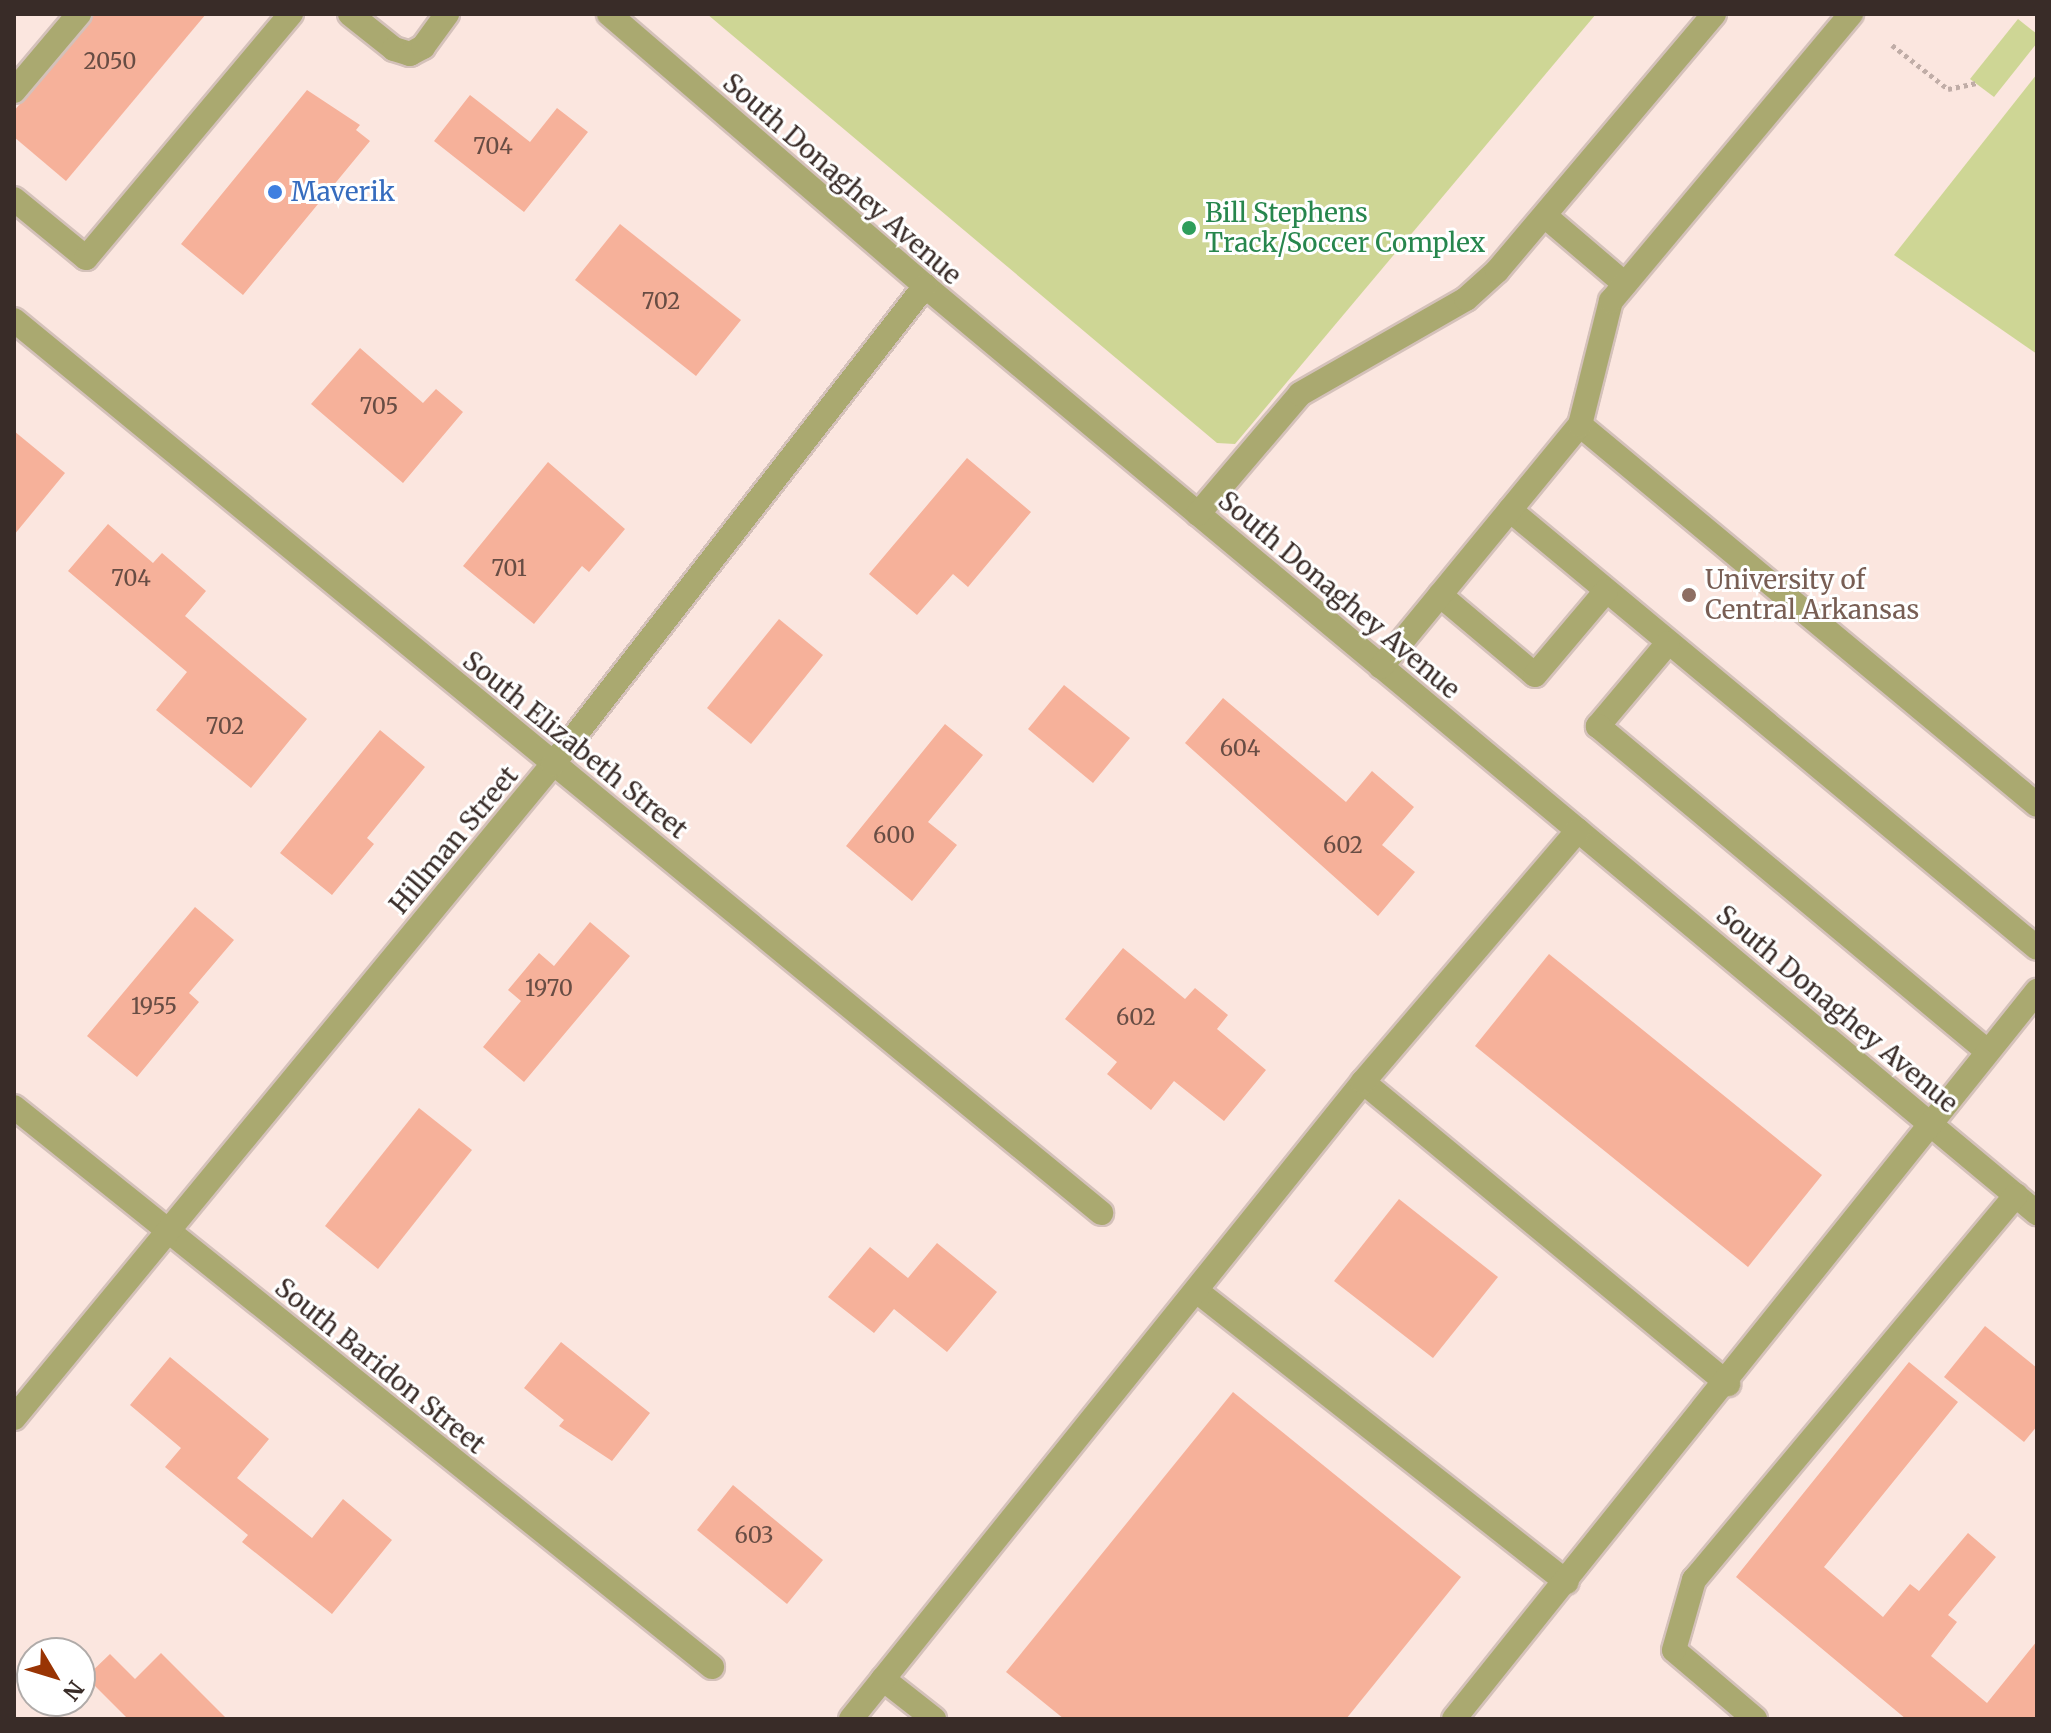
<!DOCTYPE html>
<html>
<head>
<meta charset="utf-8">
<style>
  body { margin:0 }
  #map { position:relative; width:2051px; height:1733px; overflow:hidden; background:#fbe6df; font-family:Merriweather,serif }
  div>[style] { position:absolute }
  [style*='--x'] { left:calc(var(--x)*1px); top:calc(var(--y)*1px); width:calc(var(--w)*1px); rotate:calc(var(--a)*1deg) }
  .green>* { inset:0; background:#ced695 }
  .building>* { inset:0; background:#f6b19a }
  .path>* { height:5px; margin-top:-2.5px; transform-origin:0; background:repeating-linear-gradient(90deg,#c0ada7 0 4px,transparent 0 8px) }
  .roads { filter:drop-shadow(2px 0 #d4c1ba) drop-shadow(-2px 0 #d4c1ba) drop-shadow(0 2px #d4c1ba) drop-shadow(0 -2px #d4c1ba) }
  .minor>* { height:24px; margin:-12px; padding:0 12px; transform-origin:12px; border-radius:12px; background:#aaa970 }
  .dots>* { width:22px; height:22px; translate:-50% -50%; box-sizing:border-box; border:4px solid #fff; border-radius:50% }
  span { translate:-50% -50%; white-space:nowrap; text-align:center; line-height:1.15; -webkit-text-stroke:6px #fff; paint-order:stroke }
  .number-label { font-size:22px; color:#684d44 }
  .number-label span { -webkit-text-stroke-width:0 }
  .street-label { font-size:26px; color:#392c28 }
  .shop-label { font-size:26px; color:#366cbe }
  .left { translate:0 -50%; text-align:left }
  .leisure-label { font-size:26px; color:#27864d }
  .education-label { font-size:26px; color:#785e54 }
  .frame { position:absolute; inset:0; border:16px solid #392c28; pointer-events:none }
  .north { position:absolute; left:16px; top:1637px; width:80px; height:80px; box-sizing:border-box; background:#fff; border:2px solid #b0aba9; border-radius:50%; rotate:128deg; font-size:22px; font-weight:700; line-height:32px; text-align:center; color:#392c28 }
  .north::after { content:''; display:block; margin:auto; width:28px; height:36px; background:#993404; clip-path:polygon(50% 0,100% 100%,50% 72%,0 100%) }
</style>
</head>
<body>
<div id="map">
  <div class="green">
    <i style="clip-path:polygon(707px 14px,1596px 14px,1235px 444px,1217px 443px)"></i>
    <i style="clip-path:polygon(2018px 19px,2037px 34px,2037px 43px,1994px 97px,1970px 79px)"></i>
    <i style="clip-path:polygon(2037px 74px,2037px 354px,1894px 255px)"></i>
  </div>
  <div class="building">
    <i style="clip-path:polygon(95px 14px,206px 14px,66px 181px,14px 137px,14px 111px)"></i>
    <i style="clip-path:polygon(307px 90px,360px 125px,356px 130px,370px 141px,243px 295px,181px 244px)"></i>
    <i style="clip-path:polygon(470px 95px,530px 142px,557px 108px,588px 132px,524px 212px,434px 141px)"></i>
    <i style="clip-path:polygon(620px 224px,741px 320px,696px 376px,575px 280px)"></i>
    <i style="clip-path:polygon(360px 348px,423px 403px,436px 389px,463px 412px,403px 483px,311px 404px)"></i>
    <i style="clip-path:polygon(14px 431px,65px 473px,14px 535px)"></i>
    <i style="clip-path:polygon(967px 458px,1031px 512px,968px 587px,953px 574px,917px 615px,869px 574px)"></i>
    <i style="clip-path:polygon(548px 462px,625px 529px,589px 572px,582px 566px,534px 624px,463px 566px)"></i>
    <i style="clip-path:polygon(108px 524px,153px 563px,162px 553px,206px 591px,185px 616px,307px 719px,251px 788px,156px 710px,187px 672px,68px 571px)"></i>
    <i style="clip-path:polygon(779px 619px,823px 655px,751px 744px,707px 708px)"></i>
    <i style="clip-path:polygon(1064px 685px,1130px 738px,1093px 783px,1028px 729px)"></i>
    <i style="clip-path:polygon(1223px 698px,1346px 802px,1372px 771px,1414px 807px,1382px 845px,1415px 872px,1378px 916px,1185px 743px)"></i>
    <i style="clip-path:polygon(945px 724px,983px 755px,928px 822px,957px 845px,912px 901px,846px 846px)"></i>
    <i style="clip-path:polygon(380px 730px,425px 767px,367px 838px,374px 844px,332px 895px,280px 853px)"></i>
    <i style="clip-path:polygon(195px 907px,234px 940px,189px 993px,199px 1002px,137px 1077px,87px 1036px)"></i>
    <i style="clip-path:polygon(590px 922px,630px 956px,524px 1082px,483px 1047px,521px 1001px,508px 990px,539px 953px,554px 966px)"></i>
    <i style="clip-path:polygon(1123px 948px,1185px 999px,1195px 988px,1228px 1015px,1217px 1029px,1266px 1070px,1224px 1121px,1174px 1081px,1151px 1110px,1107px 1074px,1117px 1062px,1065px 1019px)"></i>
    <i style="clip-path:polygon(1549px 954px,1822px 1175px,1748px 1267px,1475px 1046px)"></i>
    <i style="clip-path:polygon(419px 1108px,472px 1150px,378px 1269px,325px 1226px)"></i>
    <i style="clip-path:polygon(1399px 1199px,1498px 1277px,1433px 1358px,1334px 1281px)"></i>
    <i style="clip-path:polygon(937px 1243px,997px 1292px,947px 1352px,894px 1309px,874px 1333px,828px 1297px,870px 1247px,908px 1278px)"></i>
    <i style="clip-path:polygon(1985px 1326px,2037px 1368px,2037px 1426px,2024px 1442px,1944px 1377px)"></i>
    <i style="clip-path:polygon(561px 1342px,650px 1413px,612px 1461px,559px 1426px,564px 1420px,524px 1388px)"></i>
    <i style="clip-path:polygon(170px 1357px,269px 1439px,237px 1478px,312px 1538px,343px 1499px,392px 1540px,332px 1614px,242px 1542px,248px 1535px,165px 1467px,181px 1448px,130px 1405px)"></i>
    <i style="clip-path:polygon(1909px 1362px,1958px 1402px,1824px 1567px,1883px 1617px,1910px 1584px,1919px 1591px,1968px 1533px,1996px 1557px,1948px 1615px,1957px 1622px,1931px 1656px,1987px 1703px,2037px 1641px,2037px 1719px,1906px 1719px,1736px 1577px)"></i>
    <i style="clip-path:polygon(1233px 1392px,1461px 1577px,1346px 1719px,1064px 1719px,1006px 1672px)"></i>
    <i style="clip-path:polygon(733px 1485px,823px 1560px,787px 1604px,697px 1530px)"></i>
    <i style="clip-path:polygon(161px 1653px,227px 1719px,128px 1719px,86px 1677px,110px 1654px,135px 1679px)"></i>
  </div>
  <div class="path">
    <i style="--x:1892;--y:45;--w:71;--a:38.2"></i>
    <i style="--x:1948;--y:89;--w:29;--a:-12"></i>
  </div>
  <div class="roads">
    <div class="minor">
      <i style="--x:350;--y:14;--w:56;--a:38.5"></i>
      <i style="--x:394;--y:49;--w:17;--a:17"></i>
      <i style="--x:410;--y:54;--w:15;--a:-28"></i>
      <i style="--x:423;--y:47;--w:41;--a:-54"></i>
      <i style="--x:609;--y:14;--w:417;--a:40.7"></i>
      <i style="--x:925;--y:286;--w:1448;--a:39.82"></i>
      <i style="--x:14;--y:91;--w:101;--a:-49.8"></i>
      <i style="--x:14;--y:199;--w:93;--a:39.3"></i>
      <i style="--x:86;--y:258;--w:319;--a:-50"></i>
      <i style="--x:1545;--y:216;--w:105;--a:40.4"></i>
      <i style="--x:14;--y:320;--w:1407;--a:39.4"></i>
      <i style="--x:1580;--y:425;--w:594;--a:39.74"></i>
      <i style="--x:1510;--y:510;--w:685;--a:39.73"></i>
      <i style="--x:1198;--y:514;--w:157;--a:-49.6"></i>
      <i style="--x:1300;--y:394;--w:191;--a:-29.8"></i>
      <i style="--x:1466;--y:299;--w:42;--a:-42.1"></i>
      <i style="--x:1497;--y:271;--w:336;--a:-49.8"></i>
      <i style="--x:1440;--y:595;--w:124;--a:40.1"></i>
      <i style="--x:1535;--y:675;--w:110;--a:-49.8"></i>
      <i style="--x:1668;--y:643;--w:109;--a:130.1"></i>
      <i style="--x:1598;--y:726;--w:507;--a:39.88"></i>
      <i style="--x:1381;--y:667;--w:313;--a:-50.6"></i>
      <i style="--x:1580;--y:425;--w:128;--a:-76"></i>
      <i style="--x:1611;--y:301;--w:374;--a:-50.1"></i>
      <i style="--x:1363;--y:1082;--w:474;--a:39.6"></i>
      <i style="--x:14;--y:1107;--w:895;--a:38.74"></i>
      <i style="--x:1198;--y:1292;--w:469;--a:38.2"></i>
      <i style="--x:14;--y:1418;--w:847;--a:-50.51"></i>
      <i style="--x:553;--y:764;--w:606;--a:-52.11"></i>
      <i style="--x:883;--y:1679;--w:65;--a:38.1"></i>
      <i style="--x:851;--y:1719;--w:817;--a:-51.21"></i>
      <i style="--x:1363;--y:1082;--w:331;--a:-49.5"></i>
      <i style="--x:1454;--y:1719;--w:933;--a:-51.31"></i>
      <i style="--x:1755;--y:1719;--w:106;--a:-139.6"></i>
      <i style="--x:1674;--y:1650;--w:73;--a:-74.1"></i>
      <i style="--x:1694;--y:1580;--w:502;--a:-50.09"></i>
    </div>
  </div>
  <div class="dots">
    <i style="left:275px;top:192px;background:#3f7fe0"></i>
    <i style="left:1189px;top:228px;background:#2e9e5b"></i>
    <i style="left:1689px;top:595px;background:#8d6e63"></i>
  </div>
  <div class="number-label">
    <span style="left:110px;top:62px">2050</span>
    <span style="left:493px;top:147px">704</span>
    <span style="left:661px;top:302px">702</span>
    <span style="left:379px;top:407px">705</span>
    <span style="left:509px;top:569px">701</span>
    <span style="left:131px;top:579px">704</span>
    <span style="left:225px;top:727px">702</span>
    <span style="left:1240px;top:749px">604</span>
    <span style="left:894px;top:836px">600</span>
    <span style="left:1343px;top:846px">602</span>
    <span style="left:549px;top:989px">1970</span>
    <span style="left:154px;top:1007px">1955</span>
    <span style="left:1136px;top:1018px">602</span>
    <span style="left:754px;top:1536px">603</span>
  </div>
  <div class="street-label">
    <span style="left:842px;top:179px;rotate:41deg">South Donaghey Avenue</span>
    <span style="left:1339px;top:595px;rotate:40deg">South Donaghey Avenue</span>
    <span style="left:575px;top:745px;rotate:39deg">South Elizabeth Street</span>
    <span style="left:454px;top:840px;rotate:-50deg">Hillman Street</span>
    <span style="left:1837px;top:1009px;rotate:40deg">South Donaghey Avenue</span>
    <span style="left:380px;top:1366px;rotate:39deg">South Baridon Street</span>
  </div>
  <div class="shop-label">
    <span class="left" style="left:291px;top:192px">Maverik</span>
  </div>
  <div class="leisure-label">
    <span class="left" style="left:1205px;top:228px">Bill Stephens<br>Track/Soccer Complex</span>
  </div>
  <div class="education-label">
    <span class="left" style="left:1705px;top:595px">University of<br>Central Arkansas</span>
  </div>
  <div class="frame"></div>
  <div class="north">N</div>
</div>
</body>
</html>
